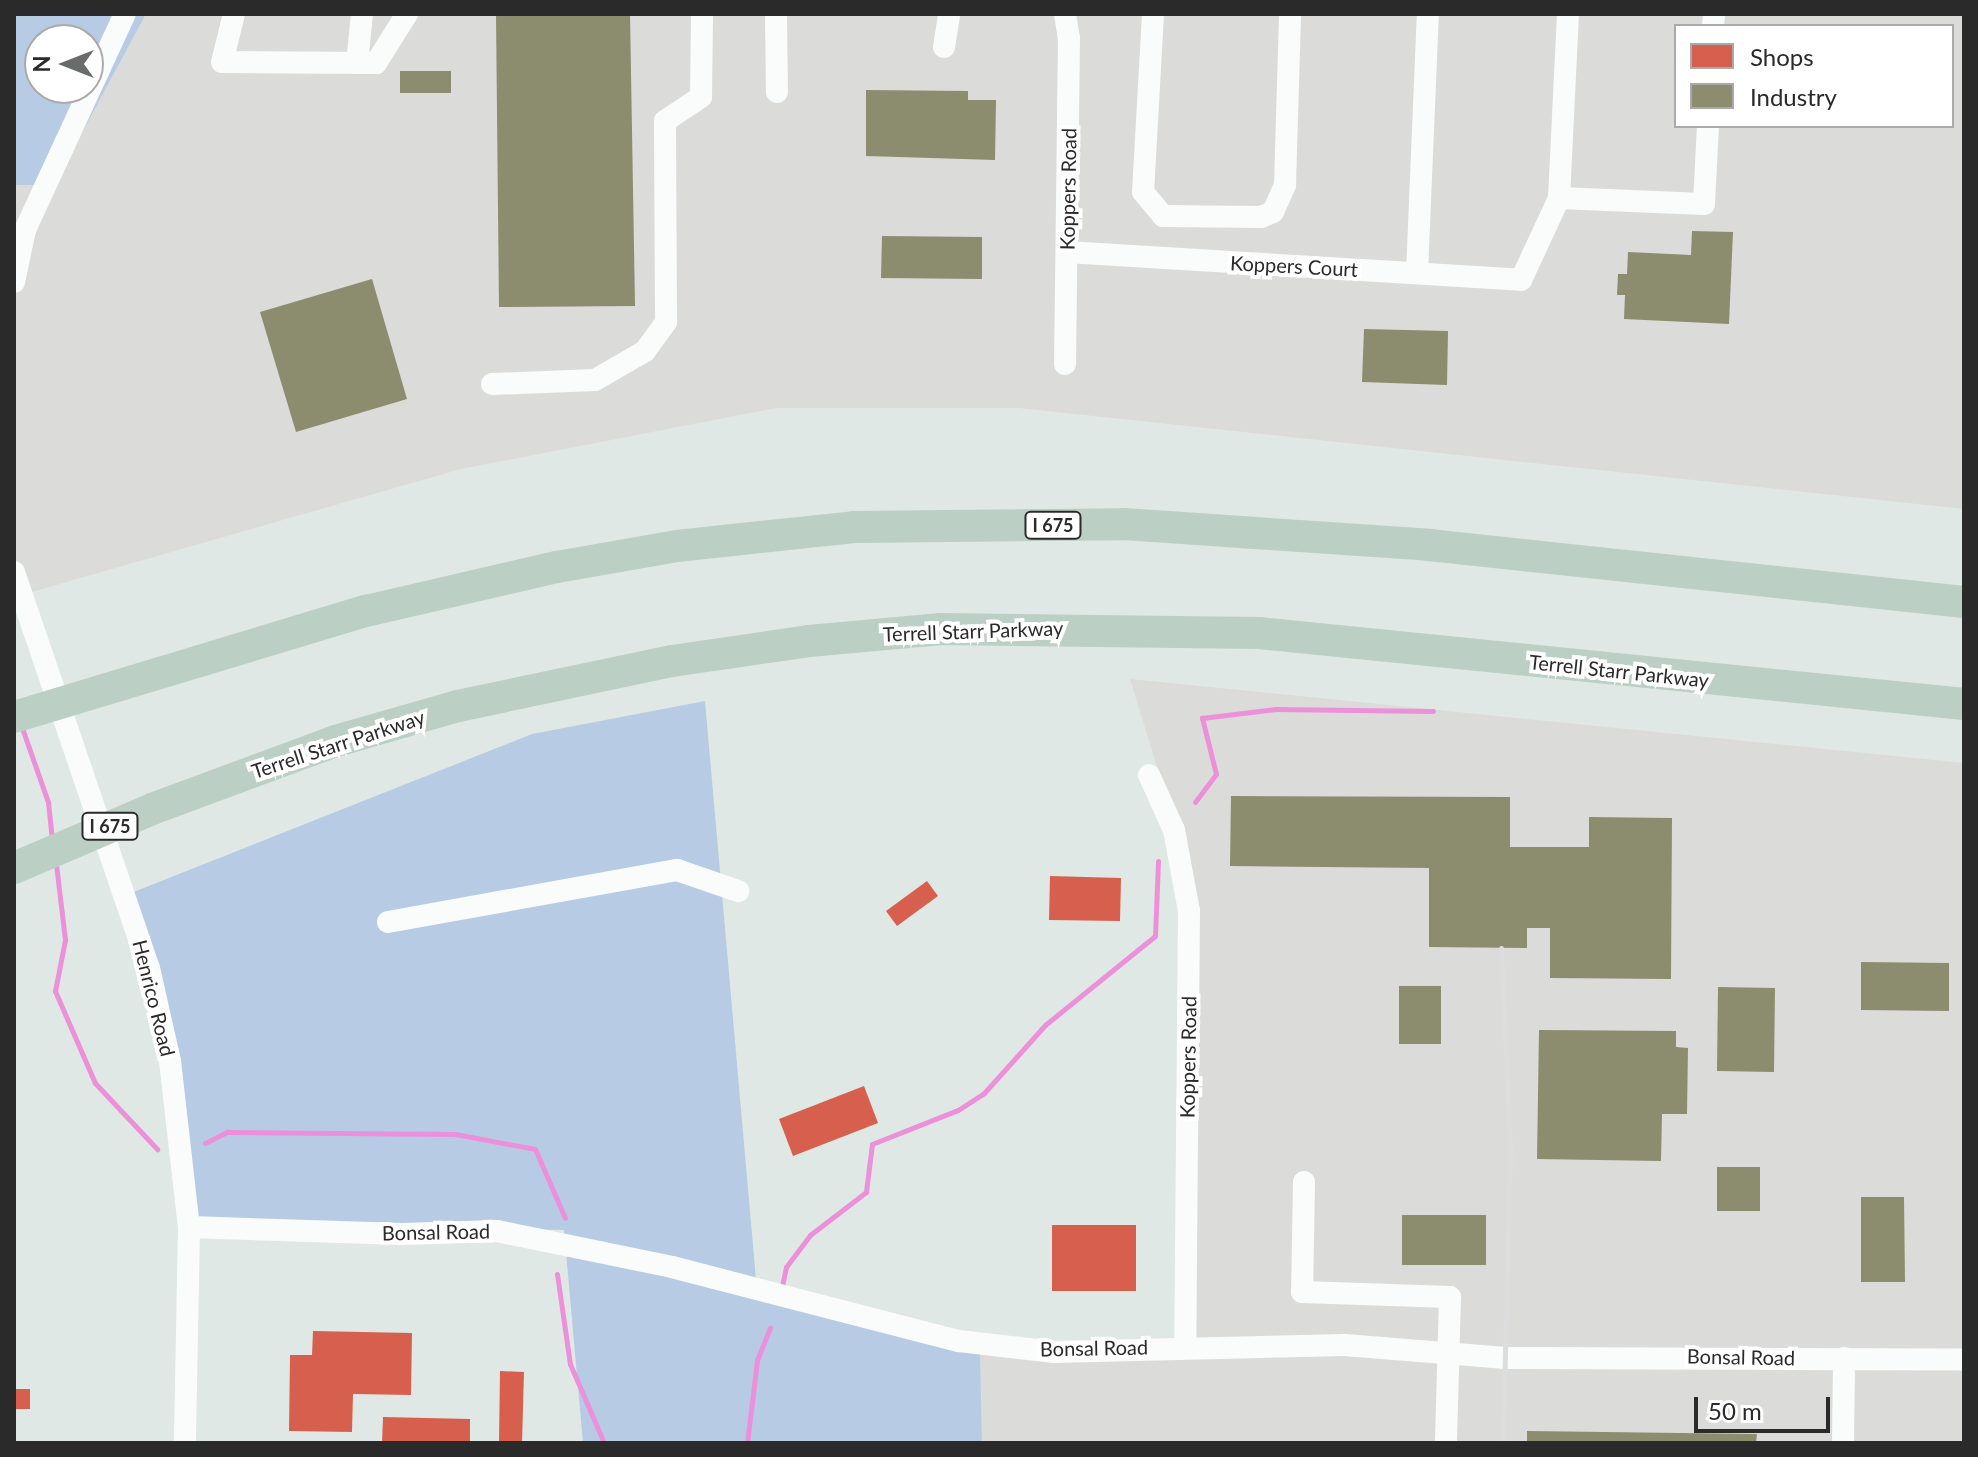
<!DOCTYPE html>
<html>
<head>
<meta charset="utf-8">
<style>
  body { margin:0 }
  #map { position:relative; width:1978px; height:1457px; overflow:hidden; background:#dfe8e4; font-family:Lato,sans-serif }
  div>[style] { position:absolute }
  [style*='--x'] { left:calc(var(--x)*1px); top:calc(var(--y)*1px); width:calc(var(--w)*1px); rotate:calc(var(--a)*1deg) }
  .industrial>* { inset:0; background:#dbdbd9 }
  .green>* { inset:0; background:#b7cce4 }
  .shops>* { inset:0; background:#d6604d }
  .industry>* { inset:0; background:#8c8c6e }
  .stream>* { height:5px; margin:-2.5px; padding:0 2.5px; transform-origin:2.5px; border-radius:2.5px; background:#ec90da }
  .minor>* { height:22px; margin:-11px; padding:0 11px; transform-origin:11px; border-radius:11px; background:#fafcfb }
  .highway>* { height:32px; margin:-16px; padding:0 16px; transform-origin:16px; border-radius:16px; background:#bccfc4 }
  .rail>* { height:5px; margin:-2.5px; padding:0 2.5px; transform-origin:2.5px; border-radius:2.5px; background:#dedddd }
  span { translate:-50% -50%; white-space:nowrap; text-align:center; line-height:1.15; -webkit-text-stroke:8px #fff; paint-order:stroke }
  .shield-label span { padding:2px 6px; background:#fff; border:2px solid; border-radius:6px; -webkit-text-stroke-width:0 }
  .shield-label { font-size:18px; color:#2a2a2a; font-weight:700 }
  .street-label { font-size:20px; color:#2a2a2a }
  .frame { position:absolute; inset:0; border:16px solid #2a2a2a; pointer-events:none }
  .legend { position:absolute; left:1674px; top:24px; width:280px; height:104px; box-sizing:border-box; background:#fff; border:2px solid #aaa; margin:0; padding:10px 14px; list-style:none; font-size:24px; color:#2a2a2a }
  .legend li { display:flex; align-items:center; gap:16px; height:40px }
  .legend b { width:40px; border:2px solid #aaa }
  .north { position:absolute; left:24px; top:24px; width:80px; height:80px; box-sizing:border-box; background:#fff; border:2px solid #aaa; border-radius:50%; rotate:270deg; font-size:22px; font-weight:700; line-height:32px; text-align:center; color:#2a2a2a }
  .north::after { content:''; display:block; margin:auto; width:28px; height:36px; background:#696c6b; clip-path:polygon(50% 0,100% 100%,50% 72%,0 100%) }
  .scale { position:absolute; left:1694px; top:1397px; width:136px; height:36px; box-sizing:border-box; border:4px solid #2a2a2a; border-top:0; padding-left:10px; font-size:24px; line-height:28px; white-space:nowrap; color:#2a2a2a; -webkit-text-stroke:6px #fff; paint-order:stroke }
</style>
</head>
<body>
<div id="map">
  <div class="industrial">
    <i style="clip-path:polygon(evenodd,146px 14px,1964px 14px,1964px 509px,1019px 408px,776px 408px,461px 469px,14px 597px,14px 185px,54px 185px,146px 14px,1676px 26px,1952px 26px,1952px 126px,1676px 126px,1676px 26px)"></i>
    <i style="clip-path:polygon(1130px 679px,1964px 763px,1964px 1443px,982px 1443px,980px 1352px,1197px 1351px,1192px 880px)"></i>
  </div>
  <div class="green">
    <i style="clip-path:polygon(evenodd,14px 14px,146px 14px,54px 185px,14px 185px,14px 14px,40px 40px,88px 40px,88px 88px,40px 88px,40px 40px)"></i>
    <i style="clip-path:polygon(705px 701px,757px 1291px,980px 1351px,982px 1443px,583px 1443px,564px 1230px,188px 1221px,178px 1079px,121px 897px,532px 734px)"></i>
  </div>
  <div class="shops">
    <i style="clip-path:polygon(1050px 876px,1121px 878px,1120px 921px,1049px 920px)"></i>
    <i style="clip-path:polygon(927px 881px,938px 896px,897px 926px,886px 911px)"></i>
    <i style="clip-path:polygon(864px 1086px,878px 1123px,793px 1156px,779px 1119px)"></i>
    <i style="clip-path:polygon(1052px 1225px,1136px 1225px,1136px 1291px,1052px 1291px)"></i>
    <i style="clip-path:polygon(313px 1331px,412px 1333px,411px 1395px,353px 1394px,352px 1432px,289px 1431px,290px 1355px,312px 1355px)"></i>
    <i style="clip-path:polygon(500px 1371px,524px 1372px,522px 1443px,499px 1443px)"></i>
    <i style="clip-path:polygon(14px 1389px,30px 1389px,30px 1409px,14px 1409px)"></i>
    <i style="clip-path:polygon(383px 1417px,470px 1419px,470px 1443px,382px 1443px)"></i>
  </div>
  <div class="industry">
    <i style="clip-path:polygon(496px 14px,630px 14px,635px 306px,499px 307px)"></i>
    <i style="clip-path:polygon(400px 71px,451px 71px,451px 93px,400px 93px)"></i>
    <i style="clip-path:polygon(866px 90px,968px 91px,968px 100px,996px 100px,995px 160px,866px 156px)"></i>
    <i style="clip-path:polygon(1692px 231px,1733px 232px,1729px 324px,1624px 319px,1625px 295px,1617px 295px,1618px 274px,1627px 274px,1628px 252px,1691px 255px)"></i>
    <i style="clip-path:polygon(882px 236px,982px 237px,982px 279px,881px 278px)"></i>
    <i style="clip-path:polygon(372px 279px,407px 399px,296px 432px,260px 312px)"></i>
    <i style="clip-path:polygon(1364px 329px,1448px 331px,1447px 385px,1362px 382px)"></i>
    <i style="clip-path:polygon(1231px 796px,1510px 797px,1510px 847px,1589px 847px,1589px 817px,1672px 818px,1671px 979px,1550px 978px,1550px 928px,1527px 928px,1527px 948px,1429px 947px,1429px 868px,1230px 866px)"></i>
    <i style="clip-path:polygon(1861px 962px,1949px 963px,1949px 1011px,1861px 1010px)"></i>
    <i style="clip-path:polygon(1399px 986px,1441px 986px,1441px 1044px,1399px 1044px)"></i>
    <i style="clip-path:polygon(1718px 987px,1775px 988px,1774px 1072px,1717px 1071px)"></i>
    <i style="clip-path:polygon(1539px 1030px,1676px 1031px,1676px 1047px,1688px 1048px,1687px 1114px,1662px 1114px,1661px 1161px,1537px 1159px)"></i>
    <i style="clip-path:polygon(1717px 1167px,1760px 1167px,1760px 1211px,1717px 1211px)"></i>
    <i style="clip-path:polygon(1861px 1197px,1904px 1197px,1905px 1282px,1861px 1282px)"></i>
    <i style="clip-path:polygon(1402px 1215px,1486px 1215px,1486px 1265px,1402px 1265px)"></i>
    <i style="clip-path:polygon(1527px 1431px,1757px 1434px,1756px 1443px,1527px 1443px)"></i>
  </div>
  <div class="stream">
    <i style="--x:21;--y:725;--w:82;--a:70.7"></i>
    <i style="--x:48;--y:802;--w:37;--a:84"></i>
    <i style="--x:1195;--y:802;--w:35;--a:-53"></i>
    <i style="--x:1216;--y:774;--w:58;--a:-104"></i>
    <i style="--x:1202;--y:718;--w:75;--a:-6.9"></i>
    <i style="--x:1276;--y:709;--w:157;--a:0.7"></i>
    <i style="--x:56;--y:864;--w:77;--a:83.2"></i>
    <i style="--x:65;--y:940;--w:52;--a:101.1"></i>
    <i style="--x:55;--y:991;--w:100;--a:66.5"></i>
    <i style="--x:95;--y:1083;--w:91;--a:46.8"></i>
    <i style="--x:205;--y:1143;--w:25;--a:-27"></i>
    <i style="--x:227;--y:1132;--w:228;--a:0.5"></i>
    <i style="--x:455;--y:1134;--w:81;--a:10.6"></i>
    <i style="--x:535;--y:1149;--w:75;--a:66.5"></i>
    <i style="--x:557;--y:1274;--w:91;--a:81.8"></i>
    <i style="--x:570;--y:1364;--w:86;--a:66.7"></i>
    <i style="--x:782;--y:1286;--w:19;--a:-78"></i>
    <i style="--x:786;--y:1267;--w:40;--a:-53"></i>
    <i style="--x:810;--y:1235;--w:71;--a:-37.5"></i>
    <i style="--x:866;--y:1192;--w:48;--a:-82.9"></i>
    <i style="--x:872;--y:1144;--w:92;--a:-21.6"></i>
    <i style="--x:958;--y:1110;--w:31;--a:-33"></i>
    <i style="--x:984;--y:1093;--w:91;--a:-48.1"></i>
    <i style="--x:1045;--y:1025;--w:141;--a:-39"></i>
    <i style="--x:1155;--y:936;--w:75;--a:-87.7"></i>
    <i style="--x:747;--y:1443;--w:84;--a:-83.1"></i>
    <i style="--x:757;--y:1360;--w:35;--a:-68"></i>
  </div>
  <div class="minor">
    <i style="--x:234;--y:14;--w:49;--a:104"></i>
    <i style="--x:222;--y:62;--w:154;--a:0.4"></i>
    <i style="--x:376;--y:63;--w:58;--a:-57.7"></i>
    <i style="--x:776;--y:14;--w:78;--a:89.3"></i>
    <i style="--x:1065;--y:14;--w:24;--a:81"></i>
    <i style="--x:1069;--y:38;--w:326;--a:90.7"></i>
    <i style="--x:1153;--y:14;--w:178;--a:93.2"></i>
    <i style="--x:1143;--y:192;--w:31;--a:50"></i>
    <i style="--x:1163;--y:216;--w:98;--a:0.6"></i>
    <i style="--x:1261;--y:217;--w:13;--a:-23"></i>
    <i style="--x:1273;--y:212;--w:30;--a:-66"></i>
    <i style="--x:1285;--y:185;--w:171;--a:-88.3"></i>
    <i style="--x:1713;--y:26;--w:12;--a:-85"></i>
    <i style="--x:944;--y:47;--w:33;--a:-81"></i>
    <i style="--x:357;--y:63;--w:49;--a:-84.2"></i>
    <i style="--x:1559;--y:198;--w:145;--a:2.4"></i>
    <i style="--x:1704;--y:204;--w:78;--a:-87.1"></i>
    <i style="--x:1067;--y:252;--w:455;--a:3.5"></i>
    <i style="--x:1521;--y:280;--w:90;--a:-65.1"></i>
    <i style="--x:1559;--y:198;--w:184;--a:-87.2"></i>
    <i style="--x:1417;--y:273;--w:259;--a:-87.6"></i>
    <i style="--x:14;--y:282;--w:53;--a:-78.1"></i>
    <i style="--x:25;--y:230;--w:238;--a:-65.2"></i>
    <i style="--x:492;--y:384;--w:103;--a:-2.2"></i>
    <i style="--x:595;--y:380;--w:58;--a:-30.1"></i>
    <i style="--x:645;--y:351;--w:36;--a:-54"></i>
    <i style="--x:666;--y:322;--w:201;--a:-90.3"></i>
    <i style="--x:665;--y:121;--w:43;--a:-33.7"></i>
    <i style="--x:701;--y:97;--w:83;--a:-89.3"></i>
    <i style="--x:14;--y:572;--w:418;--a:71.2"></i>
    <i style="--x:149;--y:968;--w:95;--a:77.3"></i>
    <i style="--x:170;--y:1061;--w:167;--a:83.5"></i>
    <i style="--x:189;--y:1227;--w:216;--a:91.1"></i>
    <i style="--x:1149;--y:775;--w:60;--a:65.6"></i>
    <i style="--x:1174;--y:830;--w:82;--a:79.5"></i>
    <i style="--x:1189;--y:911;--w:436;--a:90.5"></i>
    <i style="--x:388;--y:922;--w:294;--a:-10.2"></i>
    <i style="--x:677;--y:870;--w:65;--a:19"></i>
    <i style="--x:1304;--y:1182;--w:110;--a:91"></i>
    <i style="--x:1302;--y:1292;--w:148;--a:1.9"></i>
    <i style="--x:1450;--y:1297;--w:146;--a:91.6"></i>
    <i style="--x:189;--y:1227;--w:213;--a:1.9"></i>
    <i style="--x:402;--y:1234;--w:95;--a:-1.8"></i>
    <i style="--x:497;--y:1231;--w:179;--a:11.6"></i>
    <i style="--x:672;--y:1267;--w:296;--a:14.5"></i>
    <i style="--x:959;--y:1341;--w:96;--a:6.6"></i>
    <i style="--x:1054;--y:1352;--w:291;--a:-1.4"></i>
    <i style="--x:1345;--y:1345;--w:161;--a:4.6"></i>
    <i style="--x:1505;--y:1358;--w:459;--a:0.2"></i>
    <i style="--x:1843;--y:1443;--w:85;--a:-89.3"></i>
  </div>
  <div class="highway">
    <i style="--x:14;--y:717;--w:368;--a:-16.8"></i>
    <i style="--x:366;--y:611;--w:196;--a:-13"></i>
    <i style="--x:557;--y:567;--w:122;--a:-9.9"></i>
    <i style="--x:677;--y:546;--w:178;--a:-6.1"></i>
    <i style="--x:854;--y:527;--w:270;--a:-0.6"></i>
    <i style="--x:1124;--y:524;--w:306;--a:3.9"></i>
    <i style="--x:1429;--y:545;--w:538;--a:6.08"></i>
    <i style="--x:14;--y:868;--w:150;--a:-23.1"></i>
    <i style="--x:152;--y:809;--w:196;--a:-20.3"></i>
    <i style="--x:336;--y:741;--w:127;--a:-16"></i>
    <i style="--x:458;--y:706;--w:219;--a:-11.9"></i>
    <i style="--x:672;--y:661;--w:138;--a:-8.3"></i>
    <i style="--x:809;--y:641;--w:133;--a:-5.2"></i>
    <i style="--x:941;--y:629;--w:318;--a:0.7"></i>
    <i style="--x:1259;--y:633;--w:709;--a:5.75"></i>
  </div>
  <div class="rail">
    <i style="--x:1501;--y:948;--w:200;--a:87.4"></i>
    <i style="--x:1510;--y:1148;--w:295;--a:91.4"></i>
  </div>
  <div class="shield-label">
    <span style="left:1053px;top:525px">I 675</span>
    <span style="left:110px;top:826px">I 675</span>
  </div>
  <div class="street-label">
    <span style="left:1068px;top:189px;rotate:-89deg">Koppers Road</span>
    <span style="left:1294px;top:266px;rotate:3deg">Koppers Court</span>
    <span style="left:973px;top:631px;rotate:-2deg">Terrell Starr Parkway</span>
    <span style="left:1619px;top:671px;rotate:6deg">Terrell Starr Parkway</span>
    <span style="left:338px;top:744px;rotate:-18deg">Terrell Starr Parkway</span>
    <span style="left:154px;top:998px;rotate:76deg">Henrico Road</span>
    <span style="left:1188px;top:1057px;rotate:-89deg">Koppers Road</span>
    <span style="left:436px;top:1232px;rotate:-1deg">Bonsal Road</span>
    <span style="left:1094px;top:1348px;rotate:-1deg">Bonsal Road</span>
    <span style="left:1741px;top:1357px;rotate:1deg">Bonsal Road</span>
  </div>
  <div class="frame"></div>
  <ul class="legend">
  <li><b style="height:22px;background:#d6604d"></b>Shops</li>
  <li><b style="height:22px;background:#8c8c6e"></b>Industry</li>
  </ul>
  <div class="north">N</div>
  <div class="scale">50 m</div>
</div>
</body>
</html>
